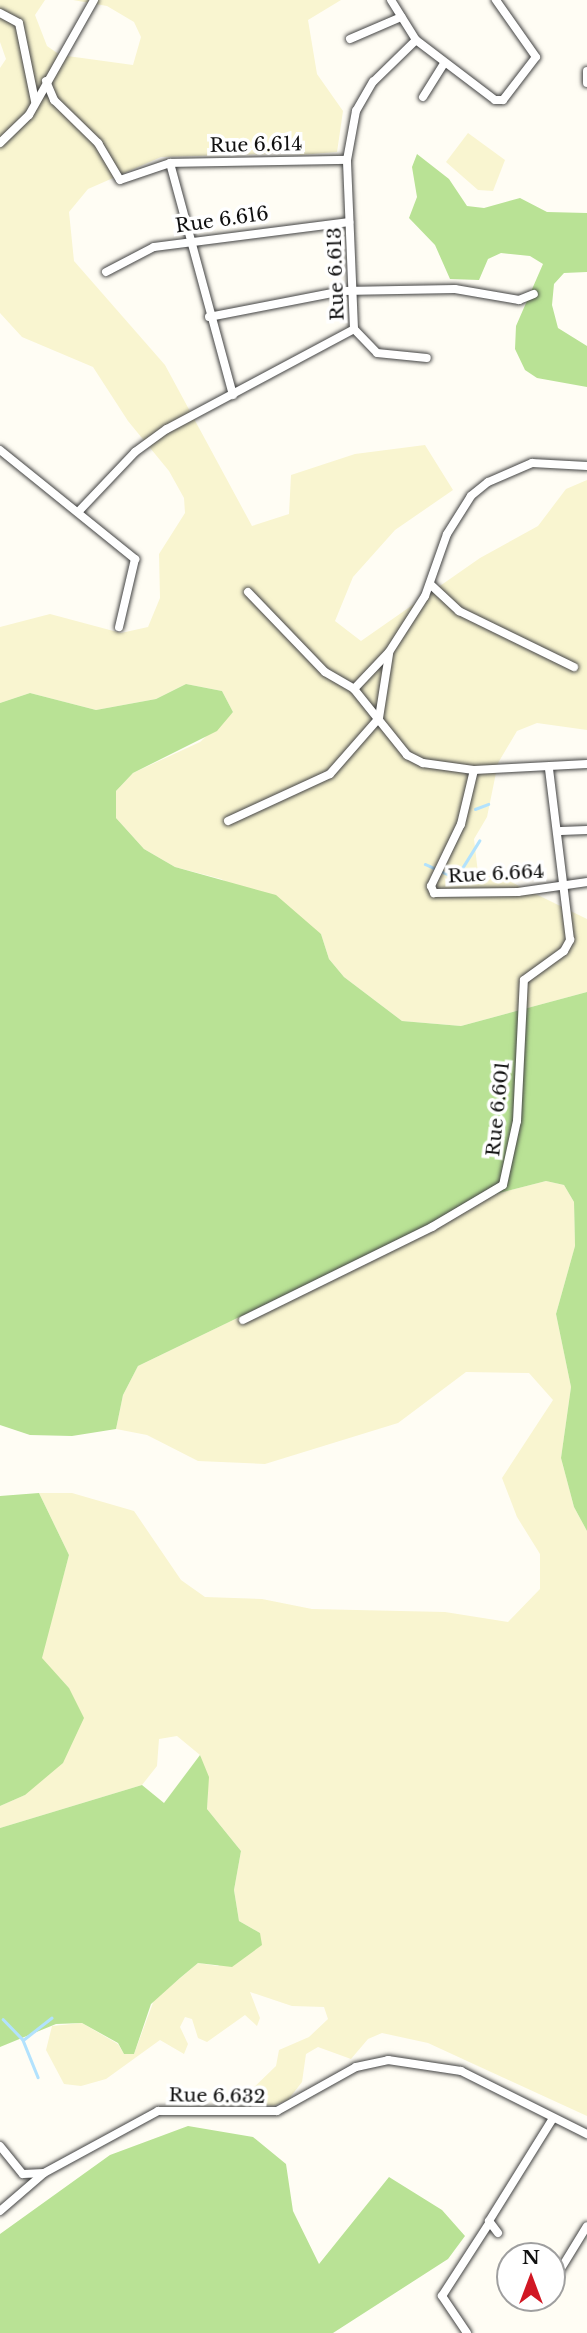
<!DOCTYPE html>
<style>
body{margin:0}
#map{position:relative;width:587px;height:2333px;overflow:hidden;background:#fffdf4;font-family:"Libre Baskerville",serif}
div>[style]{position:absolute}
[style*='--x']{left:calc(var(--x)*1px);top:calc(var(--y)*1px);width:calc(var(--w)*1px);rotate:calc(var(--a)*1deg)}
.farmland>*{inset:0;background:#f9f5d0}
.forest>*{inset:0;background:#b9e295}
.stream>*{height:2.5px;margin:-1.25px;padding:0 1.25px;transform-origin:1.25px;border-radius:1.25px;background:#b2e2fd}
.roads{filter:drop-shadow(0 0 2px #434343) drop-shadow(0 0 2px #434343)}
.street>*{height:8px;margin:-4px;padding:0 4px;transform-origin:4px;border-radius:4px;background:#fff}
span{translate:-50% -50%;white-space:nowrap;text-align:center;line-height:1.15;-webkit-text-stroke:7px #fff;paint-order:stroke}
.street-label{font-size:19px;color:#101010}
.north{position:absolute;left:496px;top:2242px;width:70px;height:70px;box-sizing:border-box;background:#fff;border:2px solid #9f9f9f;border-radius:50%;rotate:0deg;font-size:19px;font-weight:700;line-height:28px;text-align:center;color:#101010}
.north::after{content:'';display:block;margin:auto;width:24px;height:32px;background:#d11723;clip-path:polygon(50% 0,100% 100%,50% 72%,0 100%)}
</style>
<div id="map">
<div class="farmland">
<div style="clip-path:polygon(0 0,45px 0,35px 15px,47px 46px,60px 55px,133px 65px,141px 37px,134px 22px,107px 6px,73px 0,341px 0,308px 20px,317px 74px,343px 111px,337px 152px,300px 155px,293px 143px,276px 140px,268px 154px,161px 157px,88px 189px,69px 212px,74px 261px,165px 365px,252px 526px,289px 514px,291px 475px,355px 454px,425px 445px,453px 490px,395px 530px,353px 577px,335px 621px,361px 641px,480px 558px,538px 526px,566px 489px,587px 480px,587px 730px,537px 723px,517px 731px,498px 763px,487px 817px,474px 839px,478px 873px,507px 880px,587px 919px,587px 992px,461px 1026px,402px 1021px,344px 977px,329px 959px,321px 934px,221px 879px,175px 867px,144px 849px,116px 818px,116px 791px,133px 773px,200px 742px,233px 712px,222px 691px,186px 684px,156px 699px,96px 710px,30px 693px,0 703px,0 627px,50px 614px,121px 633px,148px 627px,160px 598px,159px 554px,185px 513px,184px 498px,169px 471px,128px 421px,93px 367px,22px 337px,0 313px,0 68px,6px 59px,0 42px)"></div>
<div style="clip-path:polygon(468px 133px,505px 160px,493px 191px,478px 190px,446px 162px)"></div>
<div style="clip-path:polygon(546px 1181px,564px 1185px,574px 1202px,575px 1246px,556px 1314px,571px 1387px,561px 1458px,574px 1507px,587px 1531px,587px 2116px,428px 2043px,382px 2033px,368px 2039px,351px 2059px,318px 2047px,306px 2054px,302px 2082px,288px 2100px,273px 2106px,247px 2103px,245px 2096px,276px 2066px,279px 2050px,309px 2037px,328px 2019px,324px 2007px,292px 2006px,250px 1992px,260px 2018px,257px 2026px,245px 2015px,207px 2042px,198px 2038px,192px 2019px,185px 2017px,180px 2027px,188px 2044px,184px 2054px,160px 2040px,106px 2079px,81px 2086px,64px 2084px,46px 2050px,52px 2026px,82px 2023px,118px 2044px,124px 2054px,134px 2054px,154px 2000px,198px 1963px,218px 1966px,260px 1933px,239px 1921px,234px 1890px,241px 1851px,207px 1809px,208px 1782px,200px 1755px,177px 1736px,159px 1739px,157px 1766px,142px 1785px,0 1828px,0 1806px,25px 1795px,69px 1688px,41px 1658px,69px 1555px,39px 1493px,72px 1493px,134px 1511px,181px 1580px,205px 1597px,262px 1599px,312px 1609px,445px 1612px,508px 1622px,540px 1589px,540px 1554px,517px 1517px,502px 1478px,553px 1400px,529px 1373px,466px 1372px,398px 1423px,265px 1464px,198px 1461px,147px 1435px,116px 1429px,123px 1395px,138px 1366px,492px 1195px)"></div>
</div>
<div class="forest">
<div style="clip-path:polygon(417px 154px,449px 179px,467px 206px,484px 208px,520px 198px,547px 212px,587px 213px,587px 272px,564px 273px,554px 284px,552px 305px,558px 328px,587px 346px,587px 387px,537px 378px,525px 370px,515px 349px,516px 326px,543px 264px,530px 256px,501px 253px,488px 259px,479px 280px,450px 279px,435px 245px,409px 218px,417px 197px,412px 167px)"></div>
<div style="clip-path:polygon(186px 684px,222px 691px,233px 712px,217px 731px,133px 773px,116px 791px,116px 818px,144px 849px,175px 867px,276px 895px,321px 934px,329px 959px,344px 977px,402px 1021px,461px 1026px,587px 992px,587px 1531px,574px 1507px,561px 1458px,571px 1387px,556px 1314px,575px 1246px,574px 1202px,564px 1185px,546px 1181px,492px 1195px,138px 1366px,123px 1395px,116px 1429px,72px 1436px,30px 1435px,0 1425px,0 703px,30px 693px,96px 710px,156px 699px)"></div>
<div style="clip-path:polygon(39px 1493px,69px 1555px,42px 1658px,69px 1688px,84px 1718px,63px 1763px,25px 1795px,0 1806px,0 1496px)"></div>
<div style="clip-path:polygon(200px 1755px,209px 1777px,207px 1809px,241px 1851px,234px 1890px,239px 1921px,260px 1933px,262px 1945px,232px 1967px,198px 1963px,180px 1978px,151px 2004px,134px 2054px,124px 2054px,118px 2043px,82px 2023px,56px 2024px,0 2047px,0 1828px,142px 1785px,164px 1803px)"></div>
<div style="clip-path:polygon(188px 2126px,253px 2137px,286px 2164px,293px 2211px,319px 2264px,389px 2177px,442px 2210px,465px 2236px,448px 2259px,333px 2333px,0 2333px,0 2234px,110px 2155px)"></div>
</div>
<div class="stream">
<div style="--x:475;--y:809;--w:14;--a:-21"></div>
<div style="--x:425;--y:864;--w:34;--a:24"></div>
<div style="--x:456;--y:878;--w:44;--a:-58.1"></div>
<div style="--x:3;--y:2019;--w:29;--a:46"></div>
<div style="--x:23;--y:2040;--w:40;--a:68"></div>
<div style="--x:23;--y:2040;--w:36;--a:-38"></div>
</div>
<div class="roads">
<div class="street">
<div style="--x:0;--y:13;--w:21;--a:28"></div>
<div style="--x:19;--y:23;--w:80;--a:78.4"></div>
<div style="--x:350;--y:39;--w:56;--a:-23.3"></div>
<div style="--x:416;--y:40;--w:99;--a:37.2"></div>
<div style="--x:495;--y:100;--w:8;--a:0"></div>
<div style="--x:503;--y:100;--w:54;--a:-52.5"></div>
<div style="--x:536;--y:57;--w:70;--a:-125.1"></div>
<div style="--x:587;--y:71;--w:12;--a:90"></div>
<div style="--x:46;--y:81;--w:21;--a:67"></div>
<div style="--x:54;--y:100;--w:62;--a:44.3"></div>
<div style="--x:98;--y:143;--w:43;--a:59.3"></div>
<div style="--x:120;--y:180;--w:53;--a:-18.8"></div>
<div style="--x:423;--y:97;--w:40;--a:-58"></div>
<div style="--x:0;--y:143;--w:40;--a:-44"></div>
<div style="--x:29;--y:115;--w:132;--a:-60.5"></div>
<div style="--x:106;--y:272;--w:54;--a:-27.5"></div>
<div style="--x:154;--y:247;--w:197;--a:-7.3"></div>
<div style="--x:209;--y:317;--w:136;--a:-11"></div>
<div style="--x:343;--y:291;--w:112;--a:-1"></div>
<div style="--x:455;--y:289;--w:65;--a:9.8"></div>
<div style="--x:519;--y:300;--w:16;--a:-22"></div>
<div style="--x:354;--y:329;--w:33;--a:46"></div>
<div style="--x:377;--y:353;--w:50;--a:5.7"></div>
<div style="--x:233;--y:395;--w:240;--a:-105.2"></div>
<div style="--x:170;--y:163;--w:177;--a:-1"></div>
<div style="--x:0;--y:450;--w:174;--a:38.9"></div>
<div style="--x:135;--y:559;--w:70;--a:103.2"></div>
<div style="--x:587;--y:466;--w:55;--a:-176.9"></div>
<div style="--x:532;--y:463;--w:48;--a:156.6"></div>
<div style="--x:488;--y:482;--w:22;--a:141"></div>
<div style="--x:471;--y:496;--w:45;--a:122.3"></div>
<div style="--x:447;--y:534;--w:66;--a:109.5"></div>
<div style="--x:425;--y:596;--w:67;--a:122.7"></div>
<div style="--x:389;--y:652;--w:51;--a:133.4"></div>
<div style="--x:354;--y:689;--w:85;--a:51.2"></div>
<div style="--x:407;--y:755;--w:18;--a:27"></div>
<div style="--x:423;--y:763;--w:51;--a:7.8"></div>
<div style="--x:474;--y:770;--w:113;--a:-3"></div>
<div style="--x:80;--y:510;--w:80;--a:-46.5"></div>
<div style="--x:135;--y:452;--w:39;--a:-36"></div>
<div style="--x:167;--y:429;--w:212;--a:-28.1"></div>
<div style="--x:354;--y:329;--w:169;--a:-92.4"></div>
<div style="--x:347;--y:160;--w:50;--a:-79.6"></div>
<div style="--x:356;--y:111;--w:34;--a:-60"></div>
<div style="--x:373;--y:82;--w:60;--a:-44.3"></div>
<div style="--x:416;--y:40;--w:47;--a:-122"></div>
<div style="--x:430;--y:584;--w:40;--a:43"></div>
<div style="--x:459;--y:611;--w:128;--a:26"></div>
<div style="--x:248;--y:592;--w:111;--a:46.1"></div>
<div style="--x:325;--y:672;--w:34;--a:30"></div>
<div style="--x:474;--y:770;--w:56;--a:103.5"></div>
<div style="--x:461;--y:824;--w:69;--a:115.8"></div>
<div style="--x:431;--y:886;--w:8;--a:67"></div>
<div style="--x:434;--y:893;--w:84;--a:-0.7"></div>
<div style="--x:518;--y:892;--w:70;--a:-8.2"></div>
<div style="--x:228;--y:821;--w:112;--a:-24.7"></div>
<div style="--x:330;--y:774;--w:74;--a:-48.8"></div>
<div style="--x:379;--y:718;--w:65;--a:-81.1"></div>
<div style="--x:561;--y:831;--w:26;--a:-2"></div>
<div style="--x:243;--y:1320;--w:211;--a:-26.2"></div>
<div style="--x:432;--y:1227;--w:82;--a:-30.6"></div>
<div style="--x:503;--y:1185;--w:66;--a:-77.7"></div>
<div style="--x:517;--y:1121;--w:141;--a:-87.2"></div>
<div style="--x:524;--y:980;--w:49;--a:-35.9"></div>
<div style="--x:564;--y:951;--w:13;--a:-61"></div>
<div style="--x:570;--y:940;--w:173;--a:-97"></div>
<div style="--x:0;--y:2146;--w:36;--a:51"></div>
<div style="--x:23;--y:2174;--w:21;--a:-3"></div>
<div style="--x:44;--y:2173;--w:130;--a:-28.5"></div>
<div style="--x:158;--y:2111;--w:119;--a:0"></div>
<div style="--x:277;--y:2111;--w:90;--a:-29.1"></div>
<div style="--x:356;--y:2067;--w:33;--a:-12"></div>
<div style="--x:388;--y:2060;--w:74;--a:8.6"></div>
<div style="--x:461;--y:2071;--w:141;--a:26.6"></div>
<div style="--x:0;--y:2211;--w:57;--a:-40.7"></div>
<div style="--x:498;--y:2233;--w:15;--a:-127"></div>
<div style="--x:489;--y:2221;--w:121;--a:-58.1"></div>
<div style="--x:557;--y:2275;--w:57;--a:-58.5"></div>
<div style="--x:467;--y:2333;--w:45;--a:-124"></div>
<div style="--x:442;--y:2296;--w:85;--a:-57.1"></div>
</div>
</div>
<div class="street-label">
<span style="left:256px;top:145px;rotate:-1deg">Rue 6.614</span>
<span style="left:222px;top:220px;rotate:-8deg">Rue 6.616</span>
<span style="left:336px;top:274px;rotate:-92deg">Rue 6.613</span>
<span style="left:496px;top:874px;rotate:-3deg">Rue 6.664</span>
<span style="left:498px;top:1109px;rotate:-84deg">Rue 6.601</span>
<span style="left:217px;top:2096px;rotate:1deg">Rue 6.632</span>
</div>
<div class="north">N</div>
</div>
